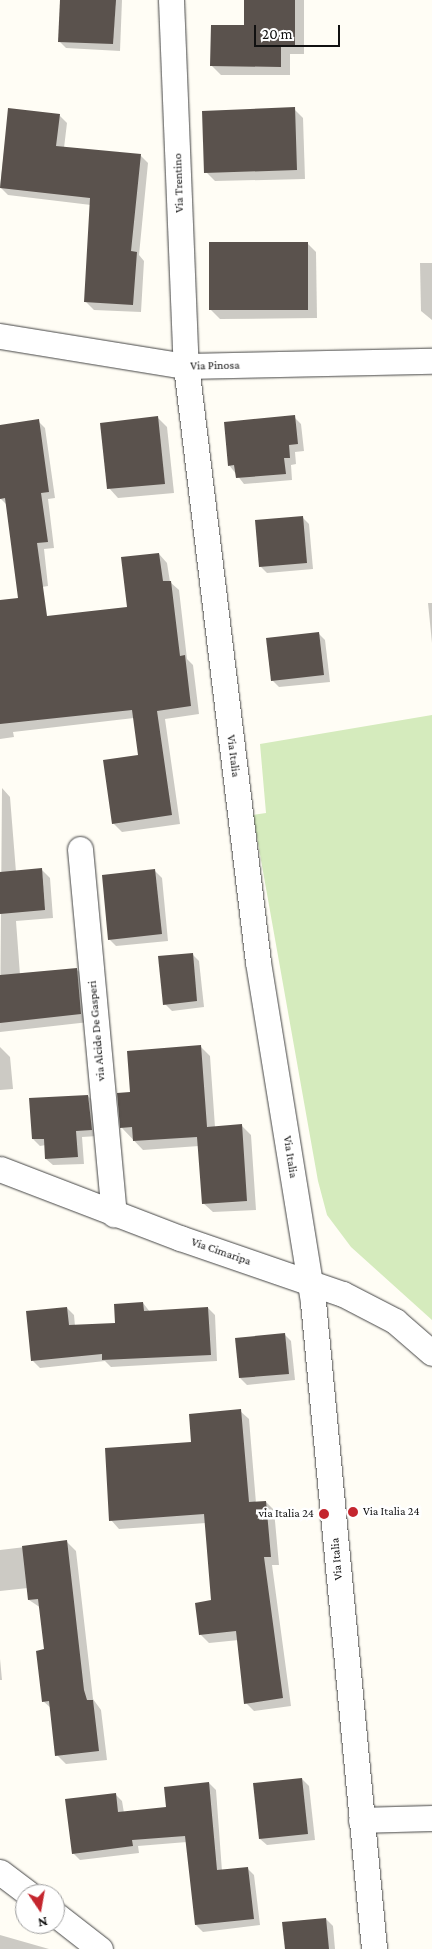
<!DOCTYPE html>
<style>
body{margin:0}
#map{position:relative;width:432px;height:1949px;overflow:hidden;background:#fffdf5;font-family:"Crimson Pro",serif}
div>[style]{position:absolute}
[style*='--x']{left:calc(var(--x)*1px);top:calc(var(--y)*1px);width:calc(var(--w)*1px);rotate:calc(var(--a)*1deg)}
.green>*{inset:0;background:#d5ebbd}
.shadow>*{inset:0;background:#0003}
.building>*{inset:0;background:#5a524d}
.roads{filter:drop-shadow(0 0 1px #444) drop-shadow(0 0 1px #444)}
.street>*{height:25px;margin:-12.5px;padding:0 12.5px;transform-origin:12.5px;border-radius:12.5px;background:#fff}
.dots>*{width:14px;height:14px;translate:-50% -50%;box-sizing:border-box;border:2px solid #fff;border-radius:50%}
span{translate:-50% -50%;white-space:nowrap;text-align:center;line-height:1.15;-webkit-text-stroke:5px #fff;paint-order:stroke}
.street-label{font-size:12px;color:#111}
.poi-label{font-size:12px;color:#111}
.left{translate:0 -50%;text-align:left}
.right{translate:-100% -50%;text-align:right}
.north{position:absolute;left:15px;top:1884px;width:50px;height:50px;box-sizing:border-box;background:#fff;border:1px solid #a0a0a0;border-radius:50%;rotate:168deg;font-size:14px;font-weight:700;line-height:20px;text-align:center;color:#111}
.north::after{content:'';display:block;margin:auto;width:18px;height:22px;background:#c4262e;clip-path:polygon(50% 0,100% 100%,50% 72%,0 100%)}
.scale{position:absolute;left:254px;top:25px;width:86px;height:22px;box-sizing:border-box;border:2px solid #111;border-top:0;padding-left:6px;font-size:15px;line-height:18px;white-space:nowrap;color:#111;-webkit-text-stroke:4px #fff;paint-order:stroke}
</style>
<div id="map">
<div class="green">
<div style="clip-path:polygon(432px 715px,432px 1320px,351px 1247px,327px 1215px,318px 1181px,253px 815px,266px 813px,260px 744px)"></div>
</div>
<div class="shadow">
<div style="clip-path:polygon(61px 0,122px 0,120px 51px,66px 48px,59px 41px)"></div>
<div style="clip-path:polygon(246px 0,304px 0,304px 54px,290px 54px,290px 75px,221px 75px,212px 66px,246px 26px)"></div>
<div style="clip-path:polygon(9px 109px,59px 115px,67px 123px,64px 148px,140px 155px,148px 163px,139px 255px,144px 261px,141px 312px,94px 310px,86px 302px,91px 205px,8px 195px,0 187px)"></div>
<div style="clip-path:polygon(294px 109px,303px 118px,305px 179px,215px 181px,206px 172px)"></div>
<div style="clip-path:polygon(307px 243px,316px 252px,317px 318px,220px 319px,211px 310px)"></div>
<div style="clip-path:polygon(420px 263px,432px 263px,432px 320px,421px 311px)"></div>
<div style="clip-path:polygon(294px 417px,301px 424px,304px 451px,295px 452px,296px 464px,291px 465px,292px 480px,244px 484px,229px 465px)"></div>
<div style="clip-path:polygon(158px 418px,167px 427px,174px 493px,118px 498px,109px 488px)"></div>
<div style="clip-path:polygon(38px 421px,45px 428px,55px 498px,48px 499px,54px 548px,44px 549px,48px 586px,24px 590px,7px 505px,0 498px,0 426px)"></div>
<div style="clip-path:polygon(302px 517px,309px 524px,313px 569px,267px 573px,260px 566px)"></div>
<div style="clip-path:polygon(159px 554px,167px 563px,170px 582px,179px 590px,187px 659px,193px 665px,199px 714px,165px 719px,180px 824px,122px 832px,113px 823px,139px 756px,134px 718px,13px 732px,14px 737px,0 739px,0 677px,129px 609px)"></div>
<div style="clip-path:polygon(428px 603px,432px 603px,432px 643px)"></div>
<div style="clip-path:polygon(318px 633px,325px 640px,330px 682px,279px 687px,272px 680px)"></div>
<div style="clip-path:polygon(2px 788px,10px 797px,16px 872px,42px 870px,50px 878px,53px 918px,16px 921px,20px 975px,76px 969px,85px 977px,89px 1022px,0 1032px)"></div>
<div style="clip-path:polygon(155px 871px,162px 878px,168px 941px,116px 946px,109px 939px)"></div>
<div style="clip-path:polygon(192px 954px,199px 961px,204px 1007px,172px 1011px,165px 1004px)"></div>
<div style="clip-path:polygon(0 1047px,10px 1057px,13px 1089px,0 1090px)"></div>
<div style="clip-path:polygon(201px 1047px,210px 1056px,215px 1127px,241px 1125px,251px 1135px,256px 1210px,213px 1212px,203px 1203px,199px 1146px,143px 1150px,122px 1128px,131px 1093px)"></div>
<div style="clip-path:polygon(88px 1096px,95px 1103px,98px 1136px,82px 1137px,84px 1164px,53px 1165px,46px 1159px,46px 1145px,40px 1146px,33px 1139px)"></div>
<div style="clip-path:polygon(143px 1303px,150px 1312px,208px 1308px,215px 1315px,217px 1361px,111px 1367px,105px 1361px,40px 1368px,33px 1361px,67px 1308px,74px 1315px,75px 1326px,116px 1324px)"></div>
<div style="clip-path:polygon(285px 1335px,291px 1341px,295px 1380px,247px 1385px,240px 1378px)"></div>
<div style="clip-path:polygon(240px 1411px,249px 1419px,256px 1503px,266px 1502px,274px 1510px,279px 1565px,272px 1565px,291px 1706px,254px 1711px,246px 1703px,239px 1640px,209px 1643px,200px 1634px,212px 1602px,206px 1523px,119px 1529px,111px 1520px,193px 1443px)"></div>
<div style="clip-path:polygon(67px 1542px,76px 1551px,93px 1699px,101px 1710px,107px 1760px,66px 1764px,57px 1755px,52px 1709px,43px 1701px,46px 1650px,41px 1608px,29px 1600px,28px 1588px,0 1591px,0 1550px)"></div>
<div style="clip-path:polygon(0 1659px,2px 1680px,0 1680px)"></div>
<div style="clip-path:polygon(302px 1779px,309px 1786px,315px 1840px,267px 1845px,260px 1839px)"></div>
<div style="clip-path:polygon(209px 1783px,216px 1790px,222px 1871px,247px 1868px,254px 1875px,260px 1925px,203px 1932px,196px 1925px,187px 1842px,138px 1846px,139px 1853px,80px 1860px,73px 1853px,115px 1794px,122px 1801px,124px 1813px,167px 1808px)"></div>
<div style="clip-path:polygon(326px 1919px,333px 1926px,335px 1949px,286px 1949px)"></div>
<div style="clip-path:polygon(0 1935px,49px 1949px,0 1949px)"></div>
</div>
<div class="building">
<div style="clip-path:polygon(60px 0,116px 0,113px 44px,58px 42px)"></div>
<div style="clip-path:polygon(244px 0,295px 0,295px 46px,281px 46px,281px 67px,210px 66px,211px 25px,244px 25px)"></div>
<div style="clip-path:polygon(295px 107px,297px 170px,204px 173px,202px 111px)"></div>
<div style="clip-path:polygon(8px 108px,60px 114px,56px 146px,141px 154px,131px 251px,137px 252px,133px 305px,84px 302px,90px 198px,0 188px)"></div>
<div style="clip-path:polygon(209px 242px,308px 242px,308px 310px,209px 310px)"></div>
<div style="clip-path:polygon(295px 415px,298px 444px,289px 445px,290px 458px,284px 458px,286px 474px,236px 478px,234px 465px,228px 466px,224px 422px)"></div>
<div style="clip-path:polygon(158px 416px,165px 484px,107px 489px,100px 423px)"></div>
<div style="clip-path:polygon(39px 419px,49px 492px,41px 493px,48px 542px,37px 543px,47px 616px,127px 607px,121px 557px,159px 553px,163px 581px,171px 581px,180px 656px,185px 655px,191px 706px,157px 711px,172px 815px,112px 824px,103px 760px,138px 755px,132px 710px,0 724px,0 600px,18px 598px,5px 498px,0 499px,0 425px)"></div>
<div style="clip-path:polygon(303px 516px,307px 563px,259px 567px,255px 520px)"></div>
<div style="clip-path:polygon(319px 632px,324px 675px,271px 681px,266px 638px)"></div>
<div style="clip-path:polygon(42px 868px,45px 910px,0 914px,0 872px)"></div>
<div style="clip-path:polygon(155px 869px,162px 934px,108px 940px,102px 875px)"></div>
<div style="clip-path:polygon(193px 953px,197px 1001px,163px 1005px,158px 956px)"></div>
<div style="clip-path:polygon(77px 968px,81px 1014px,0 1023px,0 975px)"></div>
<div style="clip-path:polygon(201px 1045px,207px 1127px,242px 1124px,247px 1201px,202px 1204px,197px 1137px,133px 1141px,132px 1127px,120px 1128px,117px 1093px,130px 1092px,127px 1051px)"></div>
<div style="clip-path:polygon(88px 1095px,92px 1130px,76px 1131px,78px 1157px,45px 1159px,44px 1139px,32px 1139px,29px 1098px)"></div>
<div style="clip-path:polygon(143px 1302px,144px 1311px,208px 1307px,211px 1355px,102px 1360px,102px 1354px,31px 1361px,26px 1311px,67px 1307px,69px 1325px,115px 1323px,114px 1304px)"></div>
<div style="clip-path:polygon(285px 1333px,289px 1374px,239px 1378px,235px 1338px)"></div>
<div style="clip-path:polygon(241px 1409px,249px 1502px,266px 1501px,271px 1557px,264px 1557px,283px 1698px,244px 1704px,236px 1631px,199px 1635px,195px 1603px,211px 1600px,204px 1514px,109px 1521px,105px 1448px,191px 1442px,189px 1414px)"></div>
<div style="clip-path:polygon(67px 1540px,84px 1690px,87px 1700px,93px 1700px,99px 1751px,55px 1756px,49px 1701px,42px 1702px,36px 1651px,44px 1649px,38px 1599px,28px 1600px,22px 1546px)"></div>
<div style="clip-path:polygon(302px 1778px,308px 1834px,259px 1839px,253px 1783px)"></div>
<div style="clip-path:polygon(209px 1782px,217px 1870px,248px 1867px,254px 1919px,195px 1925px,185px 1836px,132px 1840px,133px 1846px,72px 1854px,65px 1799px,116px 1793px,118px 1812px,166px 1807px,164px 1787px)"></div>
<div style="clip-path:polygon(326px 1918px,329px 1949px,285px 1949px,282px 1922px)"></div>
</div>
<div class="roads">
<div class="street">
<div style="--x:171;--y:0;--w:366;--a:87.7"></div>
<div style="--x:186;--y:366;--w:600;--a:83.11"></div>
<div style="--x:258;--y:962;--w:344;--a:80.8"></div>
<div style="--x:313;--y:1302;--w:650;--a:84.61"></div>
<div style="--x:0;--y:336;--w:188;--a:9.2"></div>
<div style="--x:186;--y:366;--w:246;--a:-1.2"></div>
<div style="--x:80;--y:849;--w:367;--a:84.7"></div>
<div style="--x:0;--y:1169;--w:193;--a:21"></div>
<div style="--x:180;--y:1238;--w:172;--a:19"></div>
<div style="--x:343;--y:1294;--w:59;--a:27.4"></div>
<div style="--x:395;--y:1321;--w:49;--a:40.9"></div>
<div style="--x:361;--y:1820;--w:71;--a:-1.6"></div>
<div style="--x:0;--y:1872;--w:36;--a:37"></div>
<div style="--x:55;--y:1914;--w:57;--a:37.9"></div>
</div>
</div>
<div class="dots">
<div style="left:353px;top:1512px;background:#c4262e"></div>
<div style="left:324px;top:1514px;background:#c4262e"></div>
</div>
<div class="street-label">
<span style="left:179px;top:183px;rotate:-92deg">Via Trentino</span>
<span style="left:215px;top:366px;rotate:-1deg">Via Pinosa</span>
<span style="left:233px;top:756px;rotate:83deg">Via Italia</span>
<span style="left:97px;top:1031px;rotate:-95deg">via Alcide De Gasperi</span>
<span style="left:290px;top:1157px;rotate:81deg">Via Italia</span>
<span style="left:221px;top:1252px;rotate:19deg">Via Cimaripa</span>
<span style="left:337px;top:1559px;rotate:-95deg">Via Italia</span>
</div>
<div class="poi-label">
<span class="left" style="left:363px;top:1512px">Via Italia 24</span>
<span class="right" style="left:314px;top:1514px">via Italia 24</span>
</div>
<div class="north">N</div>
<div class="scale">20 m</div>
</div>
